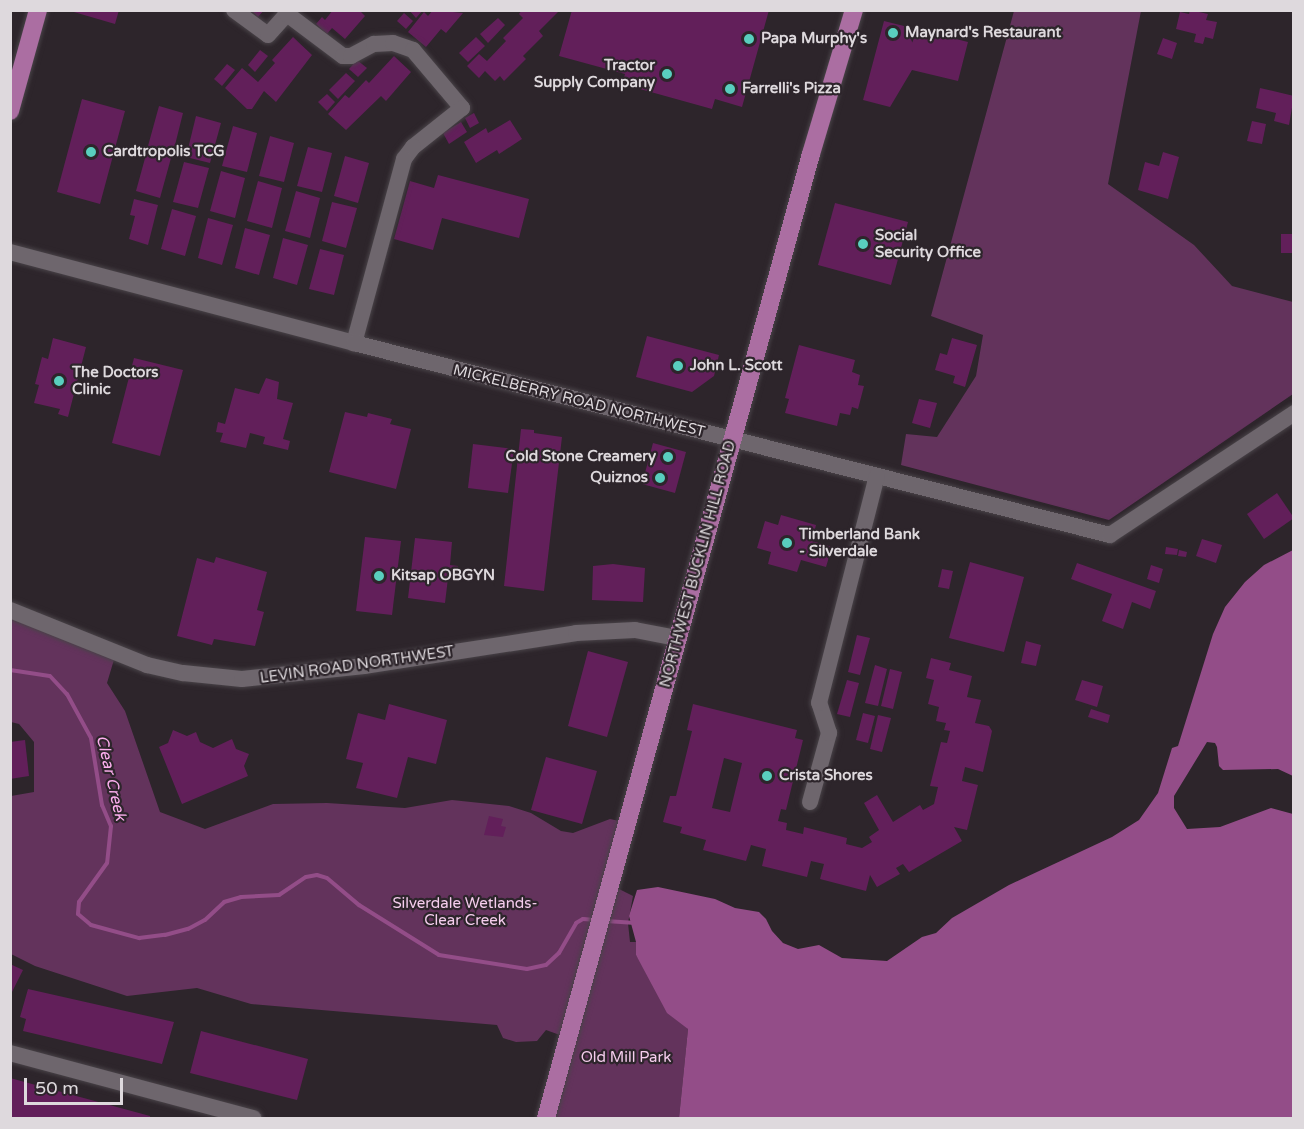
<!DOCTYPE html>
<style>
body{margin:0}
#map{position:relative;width:1304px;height:1129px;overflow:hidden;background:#2d252b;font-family:"Varela Round",sans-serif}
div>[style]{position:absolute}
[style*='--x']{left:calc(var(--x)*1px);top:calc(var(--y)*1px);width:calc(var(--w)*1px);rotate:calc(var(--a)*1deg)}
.green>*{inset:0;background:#63335c}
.water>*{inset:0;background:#934d88}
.stream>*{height:4px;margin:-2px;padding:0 2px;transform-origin:2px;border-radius:2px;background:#934d88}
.building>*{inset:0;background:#621f5a}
.roads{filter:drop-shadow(0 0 2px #494348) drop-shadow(0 0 2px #494348)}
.minor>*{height:16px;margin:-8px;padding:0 8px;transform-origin:8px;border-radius:8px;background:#6e666d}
.major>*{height:18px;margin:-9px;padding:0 9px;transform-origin:9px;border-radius:9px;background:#ab6ea2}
.dots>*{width:16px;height:16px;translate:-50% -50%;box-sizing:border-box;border:3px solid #2d252b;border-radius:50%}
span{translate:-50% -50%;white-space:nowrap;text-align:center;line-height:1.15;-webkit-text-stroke:4.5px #2d252b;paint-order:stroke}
.poi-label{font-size:15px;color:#ded9dd;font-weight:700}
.left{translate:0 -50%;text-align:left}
.right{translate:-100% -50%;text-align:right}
.street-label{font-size:15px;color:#ded9dd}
.park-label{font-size:15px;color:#f5cded}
.water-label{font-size:16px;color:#fdafef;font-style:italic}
.frame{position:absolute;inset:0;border:12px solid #ded9dd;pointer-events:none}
.scale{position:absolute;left:24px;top:1078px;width:99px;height:27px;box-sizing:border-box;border:3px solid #ded9dd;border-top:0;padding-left:8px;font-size:18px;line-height:21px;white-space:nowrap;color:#ded9dd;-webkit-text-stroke:4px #2d252b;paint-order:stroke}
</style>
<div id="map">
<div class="green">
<div style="clip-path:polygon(1014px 11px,1141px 11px,1108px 184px,1194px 245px,1232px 286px,1293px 302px,1293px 394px,1109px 520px,901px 465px,906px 434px,937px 437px,976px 376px,983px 335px,931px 316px)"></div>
<div style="clip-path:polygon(10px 610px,116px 653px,107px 683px,125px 711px,160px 812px,205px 829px,273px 804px,327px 803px,405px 808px,452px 800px,509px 806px,531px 813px,561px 831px,573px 833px,610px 819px,628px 823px,617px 888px,633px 896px,628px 923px,630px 942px,636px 942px,636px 955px,688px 1029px,679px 1118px,546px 1118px,568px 1038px,546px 1030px,537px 1041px,516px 1042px,503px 1038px,497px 1025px,251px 1004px,197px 988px,127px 996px,35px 966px,11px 954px,11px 796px,34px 792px,34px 742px,19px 724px,11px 722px)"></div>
</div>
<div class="water">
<div style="clip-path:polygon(1293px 550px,1293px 776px,1278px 769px,1223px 770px,1219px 766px,1217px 747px,1215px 743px,1207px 742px,1174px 796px,1174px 808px,1187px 829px,1220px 827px,1271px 808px,1293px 814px,1293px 1118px,679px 1118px,688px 1029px,667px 1013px,636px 955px,636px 942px,629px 916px,637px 890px,658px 887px,715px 899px,735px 908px,759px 912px,766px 919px,772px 931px,783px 943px,798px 949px,819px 945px,842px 958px,887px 961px,922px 937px,936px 933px,952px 918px,1009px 885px,1112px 837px,1139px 820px,1158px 793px,1172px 748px,1178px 746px,1213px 634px,1225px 607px,1245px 582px,1264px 565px)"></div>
</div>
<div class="stream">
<div style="--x:10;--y:670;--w:40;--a:8.5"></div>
<div style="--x:50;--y:676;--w:25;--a:47"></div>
<div style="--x:67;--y:694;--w:50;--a:61.4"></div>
<div style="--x:91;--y:738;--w:68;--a:80.7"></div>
<div style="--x:102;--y:805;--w:23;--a:67"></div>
<div style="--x:111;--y:826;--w:37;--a:96"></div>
<div style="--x:107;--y:863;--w:48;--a:125.7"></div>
<div style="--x:79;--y:902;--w:12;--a:95"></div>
<div style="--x:78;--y:914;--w:17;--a:40"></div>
<div style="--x:91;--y:925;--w:50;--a:15.2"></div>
<div style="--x:139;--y:938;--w:26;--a:-7"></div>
<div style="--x:165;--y:935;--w:24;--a:-15"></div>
<div style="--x:188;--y:929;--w:19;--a:-28"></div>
<div style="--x:205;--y:920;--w:26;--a:-43"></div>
<div style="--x:224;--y:902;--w:18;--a:-16"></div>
<div style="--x:241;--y:897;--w:38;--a:-3"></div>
<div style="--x:279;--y:895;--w:32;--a:-34"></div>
<div style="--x:306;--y:877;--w:11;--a:-10"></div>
<div style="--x:317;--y:875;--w:10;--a:17"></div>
<div style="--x:327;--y:878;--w:42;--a:40.2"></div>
<div style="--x:359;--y:905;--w:94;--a:32"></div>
<div style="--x:439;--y:955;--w:89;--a:9"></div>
<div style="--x:527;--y:969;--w:19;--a:-12"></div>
<div style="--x:546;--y:965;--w:18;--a:-43"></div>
<div style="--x:559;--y:953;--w:34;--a:-60"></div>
<div style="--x:576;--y:923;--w:8;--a:-30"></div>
<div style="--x:583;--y:919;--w:13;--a:4"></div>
<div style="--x:606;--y:921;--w:26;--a:4"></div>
</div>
<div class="building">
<div style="clip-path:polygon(67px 10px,119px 10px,115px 24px)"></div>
<div style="clip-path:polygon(251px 10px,264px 10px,258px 17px)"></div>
<div style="clip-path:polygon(333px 10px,363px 10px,361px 12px,365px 16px,345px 39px,332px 28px,327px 34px,316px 24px,322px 17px,325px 20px)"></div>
<div style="clip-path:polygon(409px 10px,423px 10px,416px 18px)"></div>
<div style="clip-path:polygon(433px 10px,463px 13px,446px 33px,441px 29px,426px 47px,408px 32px,424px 12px,428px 16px)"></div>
<div style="clip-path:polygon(522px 10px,558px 12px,539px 31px,543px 36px,523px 56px,526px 59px,504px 81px,500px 76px,495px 81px,485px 71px,479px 78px,467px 66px,479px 54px,487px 61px,506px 41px,503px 38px,523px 18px,519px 14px)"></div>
<div style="clip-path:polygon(572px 10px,769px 10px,742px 107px,715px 99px,712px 109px,622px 84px,625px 74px,559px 56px)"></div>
<div style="clip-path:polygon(1190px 10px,1208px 14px,1206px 20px,1217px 22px,1213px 39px,1205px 37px,1203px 44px,1194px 42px,1196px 34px,1176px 29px,1180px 12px,1189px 14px)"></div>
<div style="clip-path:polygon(404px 13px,413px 21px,406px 29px,397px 21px)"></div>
<div style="clip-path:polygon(498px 18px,505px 25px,488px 43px,480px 34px)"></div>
<div style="clip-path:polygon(884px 21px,968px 42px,958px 81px,912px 70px,890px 107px,863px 100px)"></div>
<div style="clip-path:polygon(293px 37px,312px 55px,276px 102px,264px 91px,252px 109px,247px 109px,225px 88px,242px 68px,258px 82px,275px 63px,272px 60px)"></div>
<div style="clip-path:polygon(476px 37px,485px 46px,468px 62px,459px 53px)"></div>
<div style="clip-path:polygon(1163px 38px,1177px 43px,1172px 59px,1157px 54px)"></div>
<div style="clip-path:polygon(260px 50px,268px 56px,255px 72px,248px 65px)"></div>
<div style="clip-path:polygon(394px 56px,411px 72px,386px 101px,381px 96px,346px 130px,328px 114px,345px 95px,349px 98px,366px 80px,369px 83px)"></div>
<div style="clip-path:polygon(357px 60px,367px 68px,358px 77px,349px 69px)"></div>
<div style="clip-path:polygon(227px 64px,235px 70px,222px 86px,214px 79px)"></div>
<div style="clip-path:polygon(346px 73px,355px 81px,338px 99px,329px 90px)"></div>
<div style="clip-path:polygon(1260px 88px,1294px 96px,1289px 125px,1274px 121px,1276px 113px,1256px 108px)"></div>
<div style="clip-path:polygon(327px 94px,335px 102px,327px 111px,318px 102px)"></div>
<div style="clip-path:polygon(82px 99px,125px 111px,100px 204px,57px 192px)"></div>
<div style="clip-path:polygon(159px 106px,183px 113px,173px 153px,148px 146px)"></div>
<div style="clip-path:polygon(474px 113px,479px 123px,470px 128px,465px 118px)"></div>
<div style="clip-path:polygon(196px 116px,221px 123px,210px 163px,186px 157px)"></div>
<div style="clip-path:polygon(510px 120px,522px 139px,499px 154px,497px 150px,476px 163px,464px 142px,486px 128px,488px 133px)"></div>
<div style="clip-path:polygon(1252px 121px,1266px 124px,1262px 144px,1247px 141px)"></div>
<div style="clip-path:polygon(461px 122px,467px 132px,449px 144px,443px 133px)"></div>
<div style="clip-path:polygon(233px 126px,257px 133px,247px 172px,222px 166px)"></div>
<div style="clip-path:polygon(270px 136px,294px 143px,284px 182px,259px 176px)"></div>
<div style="clip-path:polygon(308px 147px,332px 153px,322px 192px,297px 186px)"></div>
<div style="clip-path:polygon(147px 151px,171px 158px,160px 198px,136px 191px)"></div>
<div style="clip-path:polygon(1163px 152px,1179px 157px,1168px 199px,1138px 190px,1145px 162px,1159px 166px)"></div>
<div style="clip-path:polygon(345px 156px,369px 163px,358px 203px,334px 196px)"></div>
<div style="clip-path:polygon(184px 162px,209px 168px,198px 208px,173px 202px)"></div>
<div style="clip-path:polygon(221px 171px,245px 178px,235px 218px,210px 211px)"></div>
<div style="clip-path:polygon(438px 175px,529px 199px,519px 238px,442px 218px,433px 250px,394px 239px,410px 181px,434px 188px)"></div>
<div style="clip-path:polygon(258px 181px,282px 188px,272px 228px,247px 221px)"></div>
<div style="clip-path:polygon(296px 191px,320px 198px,310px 238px,285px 231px)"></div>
<div style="clip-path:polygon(134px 199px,158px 205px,148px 245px,129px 239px,135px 216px,130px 215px)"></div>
<div style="clip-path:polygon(332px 202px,357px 208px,346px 248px,322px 241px)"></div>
<div style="clip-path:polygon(835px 203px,908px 222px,891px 285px,818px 265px)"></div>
<div style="clip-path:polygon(172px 209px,196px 216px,185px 256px,161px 249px)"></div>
<div style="clip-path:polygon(208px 218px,233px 225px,222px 265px,198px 258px)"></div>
<div style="clip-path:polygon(245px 228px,270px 235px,259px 275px,235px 268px)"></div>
<div style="clip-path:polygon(1281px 234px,1294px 234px,1294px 253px,1281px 253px)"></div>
<div style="clip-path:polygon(283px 238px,308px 245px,297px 285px,273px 278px)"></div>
<div style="clip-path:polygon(320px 249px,344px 255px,334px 295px,309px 289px)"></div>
<div style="clip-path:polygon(647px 336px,719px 355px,714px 376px,692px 392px,636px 377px)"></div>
<div style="clip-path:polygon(53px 338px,86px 347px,68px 417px,58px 414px,60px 409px,34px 403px,39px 385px,35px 384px,42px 357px,48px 359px)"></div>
<div style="clip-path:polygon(952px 338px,977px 345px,965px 387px,953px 383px,955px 376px,935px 370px,940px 353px,947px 355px)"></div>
<div style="clip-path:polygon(799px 345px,855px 360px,852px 372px,860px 375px,858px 385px,864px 386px,858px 409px,852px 407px,850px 415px,840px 413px,837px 426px,785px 413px,789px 399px,785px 398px)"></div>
<div style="clip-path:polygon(134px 358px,183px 370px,160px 456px,112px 443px)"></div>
<div style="clip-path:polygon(266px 378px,279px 382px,277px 399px,293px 403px,283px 439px,290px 441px,288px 450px,263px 444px,265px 437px,250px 433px,246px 448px,220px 442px,223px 433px,216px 432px,218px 422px,225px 424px,235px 388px,259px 394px)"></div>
<div style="clip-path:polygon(919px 399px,937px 403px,930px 428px,912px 423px)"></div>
<div style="clip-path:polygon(345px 412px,367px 417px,368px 413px,392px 419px,390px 424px,411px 429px,396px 489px,329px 472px)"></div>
<div style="clip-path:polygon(521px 429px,534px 430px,534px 433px,562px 437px,544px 591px,504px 586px)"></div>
<div style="clip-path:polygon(653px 443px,686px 452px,675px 493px,642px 484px)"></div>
<div style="clip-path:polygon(473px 444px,514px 449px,508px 493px,468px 488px)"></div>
<div style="clip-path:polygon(1277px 493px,1294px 518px,1264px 539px,1247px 514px)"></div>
<div style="clip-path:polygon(781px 515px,816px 525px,812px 541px,832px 547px,826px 567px,801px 560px,797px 572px,768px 564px,771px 552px,757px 548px,765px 521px,778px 525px)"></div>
<div style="clip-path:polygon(365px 537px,401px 541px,392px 615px,356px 611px)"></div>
<div style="clip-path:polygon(415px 538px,452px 542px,450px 565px,458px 566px,456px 579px,448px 578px,445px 603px,408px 598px)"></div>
<div style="clip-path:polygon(1202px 539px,1222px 545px,1216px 563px,1196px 556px)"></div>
<div style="clip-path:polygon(1166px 547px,1178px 549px,1177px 555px,1165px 554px)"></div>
<div style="clip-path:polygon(1179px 550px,1187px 552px,1186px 557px,1178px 556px)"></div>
<div style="clip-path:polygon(216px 557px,267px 572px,257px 610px,264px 612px,255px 646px,214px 639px,212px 645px,177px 636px,197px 558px,214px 563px)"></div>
<div style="clip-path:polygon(970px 562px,1024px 577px,1004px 652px,949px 638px)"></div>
<div style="clip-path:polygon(1077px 563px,1156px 591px,1150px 609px,1132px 602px,1123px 629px,1102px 621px,1112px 594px,1071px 579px)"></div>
<div style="clip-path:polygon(613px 564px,645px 568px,643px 602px,592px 600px,593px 566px)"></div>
<div style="clip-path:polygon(1151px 565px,1163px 569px,1159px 583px,1147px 579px)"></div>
<div style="clip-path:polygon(942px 569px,953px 571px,949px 589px,938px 587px)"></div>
<div style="clip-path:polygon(857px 635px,870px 638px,860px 675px,848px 672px)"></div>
<div style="clip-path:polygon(1026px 641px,1041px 645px,1036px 666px,1021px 663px)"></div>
<div style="clip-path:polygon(588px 651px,628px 662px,607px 737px,568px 726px)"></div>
<div style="clip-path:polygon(evenodd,931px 658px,951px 663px,949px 670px,972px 676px,967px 697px,981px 700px,975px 723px,989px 726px,992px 731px,983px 772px,965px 767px,962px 781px,978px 785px,967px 830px,954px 827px,962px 841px,909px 872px,903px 864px,896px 868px,900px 874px,877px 887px,870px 875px,866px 891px,820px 879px,824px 864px,811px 861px,807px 877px,762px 866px,766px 849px,751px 845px,746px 861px,703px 850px,706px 840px,680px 833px,682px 827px,663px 822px,670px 796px,676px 796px,692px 731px,687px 730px,693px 704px,797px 730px,795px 738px,803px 740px,786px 810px,781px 809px,778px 821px,787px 823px,786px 830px,803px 834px,804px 827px,847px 838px,846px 844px,862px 848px,872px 842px,869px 837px,879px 830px,864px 803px,877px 795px,893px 822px,920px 805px,923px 810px,934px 804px,938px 787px,930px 786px,941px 742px,947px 743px,950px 731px,944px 730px,946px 723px,936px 721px,939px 707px,928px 704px,934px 680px,926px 678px,931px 658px,724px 758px,742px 763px,730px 812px,712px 808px,724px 758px)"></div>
<div style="clip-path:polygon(875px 665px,887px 669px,878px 706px,865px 703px)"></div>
<div style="clip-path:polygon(890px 669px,902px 672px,893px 709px,881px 706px)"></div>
<div style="clip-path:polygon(847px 680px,859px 683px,850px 717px,837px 714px)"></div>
<div style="clip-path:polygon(1082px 680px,1103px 686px,1097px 707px,1075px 700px)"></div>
<div style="clip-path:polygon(389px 704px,447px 720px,436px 764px,408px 757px,397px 798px,356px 788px,363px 763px,346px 759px,358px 713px,385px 720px)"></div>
<div style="clip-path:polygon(1091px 709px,1110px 715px,1108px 723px,1088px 717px)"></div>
<div style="clip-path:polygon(863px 713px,875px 716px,868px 743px,856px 740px)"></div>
<div style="clip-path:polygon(878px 715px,891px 718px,882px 752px,870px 749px)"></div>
<div style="clip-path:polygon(173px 730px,187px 736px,196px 732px,200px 742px,213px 748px,232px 739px,236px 749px,249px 754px,244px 766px,248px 776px,182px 804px,159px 747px,168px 743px)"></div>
<div style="clip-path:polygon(25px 740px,29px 776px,10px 779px,10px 742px)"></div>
<div style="clip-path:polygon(546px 757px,597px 771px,582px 824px,531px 810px)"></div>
<div style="clip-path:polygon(489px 816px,503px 819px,501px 826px,506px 827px,503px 837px,484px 835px)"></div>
<div style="clip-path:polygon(10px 964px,23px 970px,10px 996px)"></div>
<div style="clip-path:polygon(28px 989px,174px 1022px,162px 1064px,23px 1031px,26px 1019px,20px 1017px)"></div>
<div style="clip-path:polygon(201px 1031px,308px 1059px,297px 1100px,190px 1073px)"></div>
<div style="clip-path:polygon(10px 1078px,150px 1116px,150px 1118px,10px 1118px)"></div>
</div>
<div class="roads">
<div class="minor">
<div style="--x:234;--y:10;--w:42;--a:36.3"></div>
<div style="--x:268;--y:35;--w:28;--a:-48"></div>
<div style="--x:287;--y:14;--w:70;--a:36.9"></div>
<div style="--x:343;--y:56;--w:8;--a:0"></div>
<div style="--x:351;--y:56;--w:26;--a:-28"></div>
<div style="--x:374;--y:44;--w:19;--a:-3"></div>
<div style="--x:393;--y:43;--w:21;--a:19"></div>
<div style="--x:413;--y:50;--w:76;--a:49.8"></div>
<div style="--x:462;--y:108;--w:63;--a:141.5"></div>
<div style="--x:413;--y:147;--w:15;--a:127"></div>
<div style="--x:404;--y:159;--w:191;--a:105.2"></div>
<div style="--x:10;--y:252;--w:356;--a:14.8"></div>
<div style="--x:354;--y:343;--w:780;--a:14.25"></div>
<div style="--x:1110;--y:535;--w:221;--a:-33.5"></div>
<div style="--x:10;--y:610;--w:148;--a:21.9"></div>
<div style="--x:147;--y:665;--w:37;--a:13"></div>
<div style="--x:183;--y:673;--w:59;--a:5.8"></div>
<div style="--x:242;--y:679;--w:123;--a:-6.1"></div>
<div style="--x:364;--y:666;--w:215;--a:-8.8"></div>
<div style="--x:576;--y:633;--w:59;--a:-2.9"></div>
<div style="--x:635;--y:630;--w:43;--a:10.8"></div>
<div style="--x:810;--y:802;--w:72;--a:-74.6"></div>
<div style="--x:829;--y:733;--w:32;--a:-108"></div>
<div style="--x:819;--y:703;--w:234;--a:-75.7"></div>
<div style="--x:10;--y:1053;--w:252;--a:15"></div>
</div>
<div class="major">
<div style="--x:10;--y:111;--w:105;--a:-74.5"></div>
<div style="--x:546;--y:1118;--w:1000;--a:-74.63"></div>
<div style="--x:811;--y:154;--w:150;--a:-73.4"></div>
</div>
</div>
<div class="dots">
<div style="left:893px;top:33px;background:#59cebe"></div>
<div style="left:749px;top:39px;background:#59cebe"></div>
<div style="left:667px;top:74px;background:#59cebe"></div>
<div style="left:730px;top:89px;background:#59cebe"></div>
<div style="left:91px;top:152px;background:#59cebe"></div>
<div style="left:863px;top:244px;background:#59cebe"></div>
<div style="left:678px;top:366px;background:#59cebe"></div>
<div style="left:59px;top:381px;background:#59cebe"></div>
<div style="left:668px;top:457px;background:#59cebe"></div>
<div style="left:660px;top:478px;background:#59cebe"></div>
<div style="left:787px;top:543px;background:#59cebe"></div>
<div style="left:379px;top:576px;background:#59cebe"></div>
<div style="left:767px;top:776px;background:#59cebe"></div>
</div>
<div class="poi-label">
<span class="left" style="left:905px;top:33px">Maynard's Restaurant</span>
<span class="left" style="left:761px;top:39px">Papa Murphy's</span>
<span class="right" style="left:655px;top:74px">Tractor<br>Supply Company</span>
<span class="left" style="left:742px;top:89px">Farrelli's Pizza</span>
<span class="left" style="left:103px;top:152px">Cardtropolis TCG</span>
<span class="left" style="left:875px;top:244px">Social<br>Security Office</span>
<span class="left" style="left:690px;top:366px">John L. Scott</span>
<span class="left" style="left:72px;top:381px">The Doctors<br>Clinic</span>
<span class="right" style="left:656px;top:457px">Cold Stone Creamery</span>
<span class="right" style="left:648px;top:478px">Quiznos</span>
<span class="left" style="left:799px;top:543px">Timberland Bank<br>- Silverdale</span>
<span class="left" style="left:391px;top:576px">Kitsap OBGYN</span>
<span class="left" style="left:779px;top:776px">Crista Shores</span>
</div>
<div class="street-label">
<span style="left:579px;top:401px;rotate:14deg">MICKELBERRY ROAD NORTHWEST</span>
<span style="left:698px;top:564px;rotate:-75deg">NORTHWEST BUCKLIN HILL ROAD</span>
<span style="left:357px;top:665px;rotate:-8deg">LEVIN ROAD NORTHWEST</span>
</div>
<div class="park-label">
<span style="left:465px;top:912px">Silverdale Wetlands-<br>Clear Creek</span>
<span style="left:626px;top:1058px">Old Mill Park</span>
</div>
<div class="water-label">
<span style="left:111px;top:778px;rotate:77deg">Clear Creek</span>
</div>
<div class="frame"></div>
<div class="scale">50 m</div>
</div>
